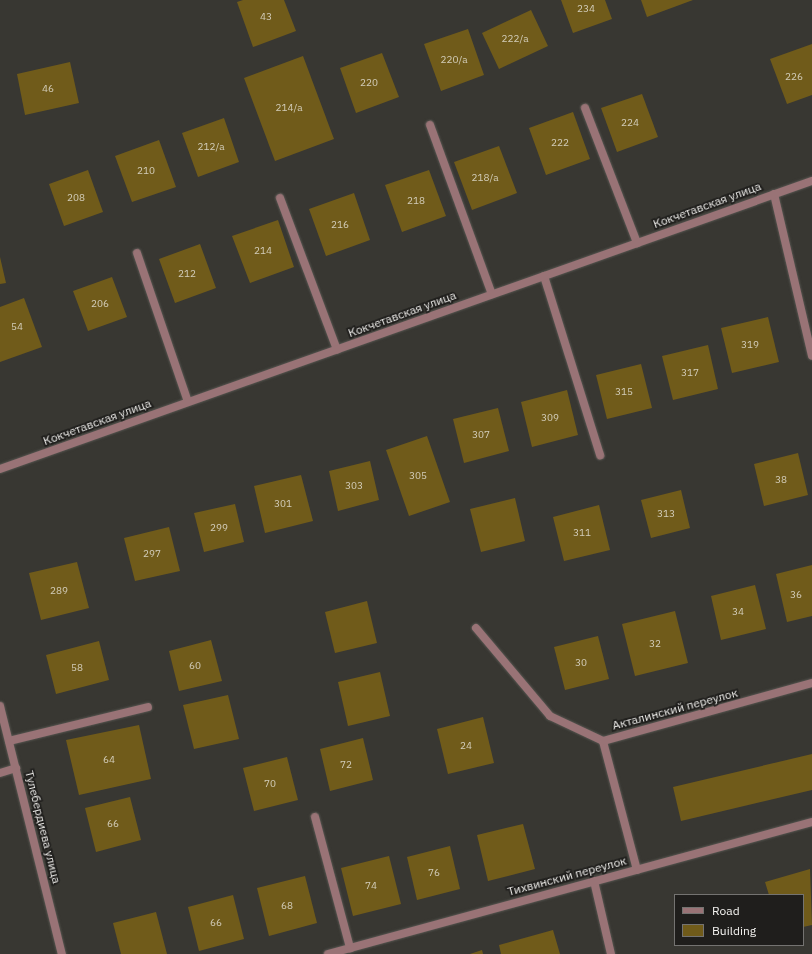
<!DOCTYPE html>
<meta charset="utf-8">
<style>
body{margin:0}
#map{position:relative;width:812px;height:954px;overflow:hidden;background:#383732;font-family:"IBM Plex Sans",sans-serif}
div>[style]{position:absolute}
[style*='--x']{left:calc(var(--x)*1px);top:calc(var(--y)*1px);width:calc(var(--w)*1px);rotate:calc(var(--a)*1deg)}
.building>*{inset:0;background:#705b1a}
.roads{filter:drop-shadow(0 0 1px #565550) drop-shadow(0 0 1px #565550)}
.lane>*{height:8px;margin:-4px;padding:0 4px;transform-origin:4px;border-radius:4px;background:#997376}
.street>*{height:8px;margin:-4px;padding:0 4px;transform-origin:4px;border-radius:4px;background:#997376}
span{translate:-50% -50%;white-space:nowrap;text-align:center;line-height:1.15;-webkit-text-stroke:3.5px #1f1e1c;paint-order:stroke}
.number-label{font-size:10px;color:#d3cdba}
.number-label span{-webkit-text-stroke-width:0}
.street-label{font-size:12px;color:#f4f3f0}
.legend{position:absolute;left:674px;top:894px;width:130px;height:52px;box-sizing:border-box;background:#1f1e1c;border:1px solid #747371;margin:0;padding:5px 7px;list-style:none;font-size:12px;color:#f4f3f0}
.legend li{display:flex;align-items:center;gap:8px;height:20px}
.legend b{width:20px;border:1px solid #747371}
</style>
<div id="map">
<div class="building">
<div style="clip-path:polygon(243px 0,284px 0,296px 31px,253px 47px,237px 2px)"></div>
<div style="clip-path:polygon(561px 0,605px 0,612px 19px,573px 33px)"></div>
<div style="clip-path:polygon(641px 0,693px 0,647px 17px)"></div>
<div style="clip-path:polygon(531px 10px,548px 46px,499px 69px,482px 33px)"></div>
<div style="clip-path:polygon(468px 29px,484px 75px,441px 91px,424px 44px)"></div>
<div style="clip-path:polygon(812px 44px,812px 95px,787px 104px,770px 59px)"></div>
<div style="clip-path:polygon(382px 53px,399px 97px,356px 113px,340px 68px)"></div>
<div style="clip-path:polygon(303px 56px,334px 139px,275px 161px,244px 78px)"></div>
<div style="clip-path:polygon(70px 62px,79px 103px,25px 115px,17px 74px)"></div>
<div style="clip-path:polygon(642px 94px,658px 137px,617px 152px,601px 108px)"></div>
<div style="clip-path:polygon(573px 112px,590px 159px,546px 175px,529px 128px)"></div>
<div style="clip-path:polygon(224px 118px,239px 162px,198px 177px,182px 133px)"></div>
<div style="clip-path:polygon(159px 140px,176px 187px,132px 202px,115px 156px)"></div>
<div style="clip-path:polygon(499px 146px,517px 193px,472px 210px,454px 162px)"></div>
<div style="clip-path:polygon(88px 170px,103px 212px,64px 226px,49px 184px)"></div>
<div style="clip-path:polygon(429px 170px,446px 216px,402px 232px,385px 185px)"></div>
<div style="clip-path:polygon(354px 193px,370px 240px,326px 256px,309px 209px)"></div>
<div style="clip-path:polygon(278px 220px,294px 267px,250px 283px,232px 236px)"></div>
<div style="clip-path:polygon(200px 244px,216px 288px,175px 303px,159px 259px)"></div>
<div style="clip-path:polygon(0 257px,6px 283px,0 284px)"></div>
<div style="clip-path:polygon(112px 277px,127px 317px,88px 331px,73px 291px)"></div>
<div style="clip-path:polygon(24px 298px,42px 347px,0 362px,0 307px)"></div>
<div style="clip-path:polygon(768px 317px,779px 362px,732px 373px,721px 328px)"></div>
<div style="clip-path:polygon(708px 345px,718px 389px,673px 400px,662px 356px)"></div>
<div style="clip-path:polygon(641px 364px,652px 408px,607px 419px,596px 375px)"></div>
<div style="clip-path:polygon(567px 390px,578px 435px,532px 447px,521px 402px)"></div>
<div style="clip-path:polygon(498px 408px,509px 451px,464px 463px,453px 419px)"></div>
<div style="clip-path:polygon(427px 436px,450px 502px,409px 516px,386px 450px)"></div>
<div style="clip-path:polygon(798px 453px,808px 495px,764px 506px,754px 464px)"></div>
<div style="clip-path:polygon(370px 461px,379px 500px,338px 511px,329px 471px)"></div>
<div style="clip-path:polygon(301px 475px,313px 521px,265px 533px,254px 486px)"></div>
<div style="clip-path:polygon(681px 490px,690px 528px,651px 538px,641px 500px)"></div>
<div style="clip-path:polygon(515px 498px,525px 541px,481px 552px,470px 509px)"></div>
<div style="clip-path:polygon(235px 504px,244px 542px,204px 552px,194px 513px)"></div>
<div style="clip-path:polygon(599px 505px,610px 550px,564px 561px,553px 517px)"></div>
<div style="clip-path:polygon(169px 527px,180px 571px,135px 581px,124px 538px)"></div>
<div style="clip-path:polygon(77px 562px,89px 608px,41px 620px,29px 573px)"></div>
<div style="clip-path:polygon(812px 565px,812px 616px,787px 622px,776px 574px)"></div>
<div style="clip-path:polygon(755px 585px,766px 629px,721px 640px,711px 596px)"></div>
<div style="clip-path:polygon(367px 601px,377px 643px,335px 653px,325px 612px)"></div>
<div style="clip-path:polygon(675px 611px,688px 663px,635px 676px,622px 624px)"></div>
<div style="clip-path:polygon(598px 636px,609px 679px,565px 690px,554px 647px)"></div>
<div style="clip-path:polygon(211px 640px,222px 681px,179px 691px,169px 651px)"></div>
<div style="clip-path:polygon(99px 641px,109px 680px,56px 694px,46px 655px)"></div>
<div style="clip-path:polygon(380px 672px,390px 716px,348px 726px,338px 682px)"></div>
<div style="clip-path:polygon(228px 695px,239px 739px,194px 749px,183px 705px)"></div>
<div style="clip-path:polygon(483px 717px,494px 763px,448px 774px,437px 729px)"></div>
<div style="clip-path:polygon(139px 725px,151px 779px,79px 795px,66px 740px)"></div>
<div style="clip-path:polygon(363px 738px,373px 780px,330px 791px,320px 749px)"></div>
<div style="clip-path:polygon(812px 754px,812px 790px,681px 821px,673px 787px)"></div>
<div style="clip-path:polygon(287px 757px,298px 800px,254px 811px,243px 768px)"></div>
<div style="clip-path:polygon(130px 797px,141px 840px,96px 852px,85px 808px)"></div>
<div style="clip-path:polygon(523px 824px,535px 869px,488px 881px,477px 835px)"></div>
<div style="clip-path:polygon(450px 846px,460px 889px,417px 900px,407px 857px)"></div>
<div style="clip-path:polygon(389px 856px,401px 904px,353px 916px,341px 868px)"></div>
<div style="clip-path:polygon(810px 869px,812px 925px,803px 927px,803px 895px,769px 895px,765px 882px)"></div>
<div style="clip-path:polygon(305px 876px,317px 923px,269px 936px,257px 888px)"></div>
<div style="clip-path:polygon(233px 895px,244px 939px,199px 951px,188px 907px)"></div>
<div style="clip-path:polygon(156px 912px,167px 954px,121px 954px,113px 923px)"></div>
<div style="clip-path:polygon(553px 930px,560px 954px,501px 954px,499px 945px)"></div>
<div style="clip-path:polygon(482px 950px,483px 954px,470px 954px)"></div>
</div>
<div class="roads">
<div class="lane">
<div style="--x:585;--y:108;--w:145;--a:68.9"></div>
<div style="--x:430;--y:125;--w:180;--a:69.9"></div>
<div style="--x:280;--y:198;--w:162;--a:69.4"></div>
<div style="--x:137;--y:253;--w:157;--a:71.1"></div>
<div style="--x:544;--y:276;--w:188;--a:72.6"></div>
<div style="--x:476;--y:628;--w:115;--a:49.9"></div>
<div style="--x:550;--y:716;--w:59;--a:25.3"></div>
<div style="--x:9;--y:741;--w:143;--a:-13.7"></div>
<div style="--x:0;--y:773;--w:17;--a:-17"></div>
<div style="--x:315;--y:817;--w:136;--a:75"></div>
</div>
<div class="street">
<div style="--x:774;--y:194;--w:166;--a:76.8"></div>
<div style="--x:0;--y:469;--w:862;--a:-19.53"></div>
<div style="--x:0;--y:706;--w:256;--a:76"></div>
<div style="--x:637;--y:870;--w:133;--a:-104.8"></div>
<div style="--x:603;--y:741;--w:217;--a:-15.5"></div>
<div style="--x:594;--y:881;--w:75;--a:76.9"></div>
<div style="--x:328;--y:954;--w:502;--a:-15.26"></div>
</div>
</div>
<div class="number-label">
<span style="left:586px;top:9px">234</span>
<span style="left:266px;top:17px">43</span>
<span style="left:515px;top:39px">222/а</span>
<span style="left:454px;top:60px">220/а</span>
<span style="left:794px;top:77px">226</span>
<span style="left:369px;top:83px">220</span>
<span style="left:48px;top:89px">46</span>
<span style="left:289px;top:108px">214/а</span>
<span style="left:630px;top:123px">224</span>
<span style="left:560px;top:143px">222</span>
<span style="left:211px;top:147px">212/а</span>
<span style="left:146px;top:171px">210</span>
<span style="left:485px;top:178px">218/а</span>
<span style="left:76px;top:198px">208</span>
<span style="left:416px;top:201px">218</span>
<span style="left:340px;top:225px">216</span>
<span style="left:263px;top:251px">214</span>
<span style="left:187px;top:274px">212</span>
<span style="left:100px;top:304px">206</span>
<span style="left:17px;top:327px">54</span>
<span style="left:750px;top:345px">319</span>
<span style="left:690px;top:373px">317</span>
<span style="left:624px;top:392px">315</span>
<span style="left:550px;top:418px">309</span>
<span style="left:481px;top:435px">307</span>
<span style="left:418px;top:476px">305</span>
<span style="left:781px;top:480px">38</span>
<span style="left:354px;top:486px">303</span>
<span style="left:283px;top:504px">301</span>
<span style="left:666px;top:514px">313</span>
<span style="left:219px;top:528px">299</span>
<span style="left:582px;top:533px">311</span>
<span style="left:152px;top:554px">297</span>
<span style="left:59px;top:591px">289</span>
<span style="left:796px;top:595px">36</span>
<span style="left:738px;top:612px">34</span>
<span style="left:655px;top:644px">32</span>
<span style="left:581px;top:663px">30</span>
<span style="left:195px;top:666px">60</span>
<span style="left:77px;top:668px">58</span>
<span style="left:466px;top:746px">24</span>
<span style="left:109px;top:760px">64</span>
<span style="left:346px;top:765px">72</span>
<span style="left:270px;top:784px">70</span>
<span style="left:113px;top:824px">66</span>
<span style="left:434px;top:873px">76</span>
<span style="left:371px;top:886px">74</span>
<span style="left:287px;top:906px">68</span>
<span style="left:216px;top:923px">66</span>
</div>
<div class="street-label">
<span style="left:707px;top:205px;rotate:-20deg">Кокчетавская улица</span>
<span style="left:402px;top:314px;rotate:-20deg">Кокчетавская улица</span>
<span style="left:97px;top:422px;rotate:-20deg">Кокчетавская улица</span>
<span style="left:675px;top:709px;rotate:-15deg">Акталинский переулок</span>
<span style="left:43px;top:827px;rotate:76deg">Тулебердиева улица</span>
<span style="left:567px;top:876px;rotate:-15deg">Тихвинский переулок</span>
</div>
<ul class="legend">
<li><b style="height:5px;background:#997376"></b>Road</li>
<li><b style="height:11px;background:#705b1a"></b>Building</li>
</ul>
</div>
